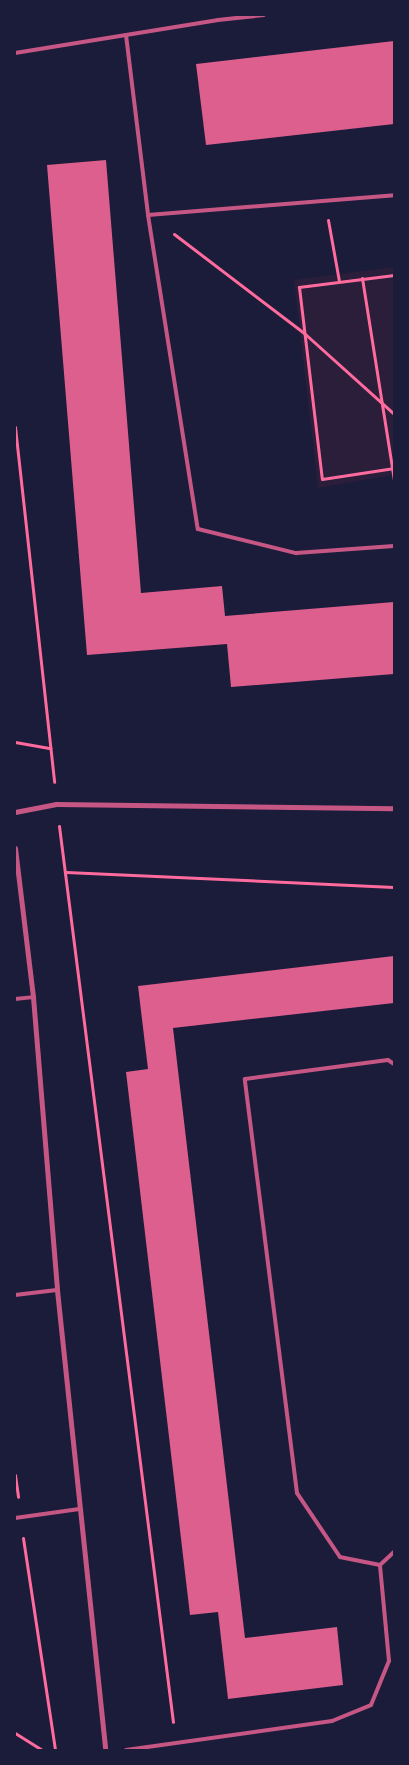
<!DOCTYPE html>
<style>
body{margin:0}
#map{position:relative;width:409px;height:1765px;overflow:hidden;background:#1b1b3a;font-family:"DejaVu Sans",sans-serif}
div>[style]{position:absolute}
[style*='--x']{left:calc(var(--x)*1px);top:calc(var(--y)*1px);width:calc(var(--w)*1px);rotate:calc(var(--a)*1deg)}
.green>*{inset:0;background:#2a1e3b}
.building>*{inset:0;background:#dd5f8e}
.path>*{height:3px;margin:-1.5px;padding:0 1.5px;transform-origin:1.5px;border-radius:1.5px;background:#ff6b9d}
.service>*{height:4px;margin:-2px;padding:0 2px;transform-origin:2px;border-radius:2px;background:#c65784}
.minor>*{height:5px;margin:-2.5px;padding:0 2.5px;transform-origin:2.5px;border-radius:2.5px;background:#c65784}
span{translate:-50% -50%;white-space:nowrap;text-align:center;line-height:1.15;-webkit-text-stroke:5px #1b1b3a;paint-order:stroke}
.frame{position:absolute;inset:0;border:16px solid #1b1b3a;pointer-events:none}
</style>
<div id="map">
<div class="green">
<div style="clip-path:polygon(394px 267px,394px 475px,318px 488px,294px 280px)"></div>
</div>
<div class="building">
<div style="clip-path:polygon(394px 41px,394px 124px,206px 145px,196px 64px)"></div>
<div style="clip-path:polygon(106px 160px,141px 593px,222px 586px,225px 616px,394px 602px,394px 674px,231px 687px,227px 644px,87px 655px,47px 165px)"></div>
<div style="clip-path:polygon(394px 956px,394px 1003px,173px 1028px,245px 1638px,337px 1627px,343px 1685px,228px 1699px,218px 1612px,190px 1615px,126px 1072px,148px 1069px,138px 986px)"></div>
</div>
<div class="path">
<div style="--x:328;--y:220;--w:62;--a:79.8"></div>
<div style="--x:174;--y:234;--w:163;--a:37.3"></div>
<div style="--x:304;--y:333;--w:121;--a:42"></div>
<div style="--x:394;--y:275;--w:96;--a:172.8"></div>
<div style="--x:299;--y:287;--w:193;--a:83.2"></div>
<div style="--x:322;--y:479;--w:73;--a:-8.7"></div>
<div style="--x:362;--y:278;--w:204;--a:81"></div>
<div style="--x:15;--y:427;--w:357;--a:83.7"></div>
<div style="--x:15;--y:742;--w:36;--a:10"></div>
<div style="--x:59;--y:826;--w:903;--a:82.75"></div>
<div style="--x:66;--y:872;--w:328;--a:2.6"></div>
<div style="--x:15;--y:1475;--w:22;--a:82"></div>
<div style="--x:23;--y:1538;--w:214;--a:81.4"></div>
<div style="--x:15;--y:1733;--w:32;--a:32"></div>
</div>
<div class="service">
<div style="--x:126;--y:35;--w:181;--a:83"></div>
<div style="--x:148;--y:215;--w:247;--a:-4.6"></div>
<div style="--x:15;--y:53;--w:206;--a:-9.2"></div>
<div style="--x:218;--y:20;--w:46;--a:-6.2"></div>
<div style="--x:148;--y:215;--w:318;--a:81"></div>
<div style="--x:198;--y:529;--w:101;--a:13.8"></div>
<div style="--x:296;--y:553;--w:98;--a:-4.1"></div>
<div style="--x:15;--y:999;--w:18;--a:-6"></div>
<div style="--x:15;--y:1295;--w:42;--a:-6.8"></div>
<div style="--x:15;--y:1518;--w:65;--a:-8"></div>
<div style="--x:380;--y:1565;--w:41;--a:-168.7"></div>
<div style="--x:340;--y:1557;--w:77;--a:-123.9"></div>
<div style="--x:297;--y:1493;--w:417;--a:-97.2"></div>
<div style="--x:245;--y:1079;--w:144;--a:-7.6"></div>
<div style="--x:388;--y:1060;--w:7;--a:34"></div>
<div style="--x:126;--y:1750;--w:208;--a:-8"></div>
<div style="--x:332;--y:1721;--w:42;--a:-22.3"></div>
<div style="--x:371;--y:1705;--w:48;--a:-67.8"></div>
<div style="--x:389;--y:1661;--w:96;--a:-95.4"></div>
<div style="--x:380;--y:1565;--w:19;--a:-43"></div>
</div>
<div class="minor">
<div style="--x:15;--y:812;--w:42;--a:-11"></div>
<div style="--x:56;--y:804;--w:338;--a:0.7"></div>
<div style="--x:15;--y:848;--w:150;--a:83.1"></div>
<div style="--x:33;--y:997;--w:294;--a:85.3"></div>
<div style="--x:57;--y:1290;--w:462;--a:84"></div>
</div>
<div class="frame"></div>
</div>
